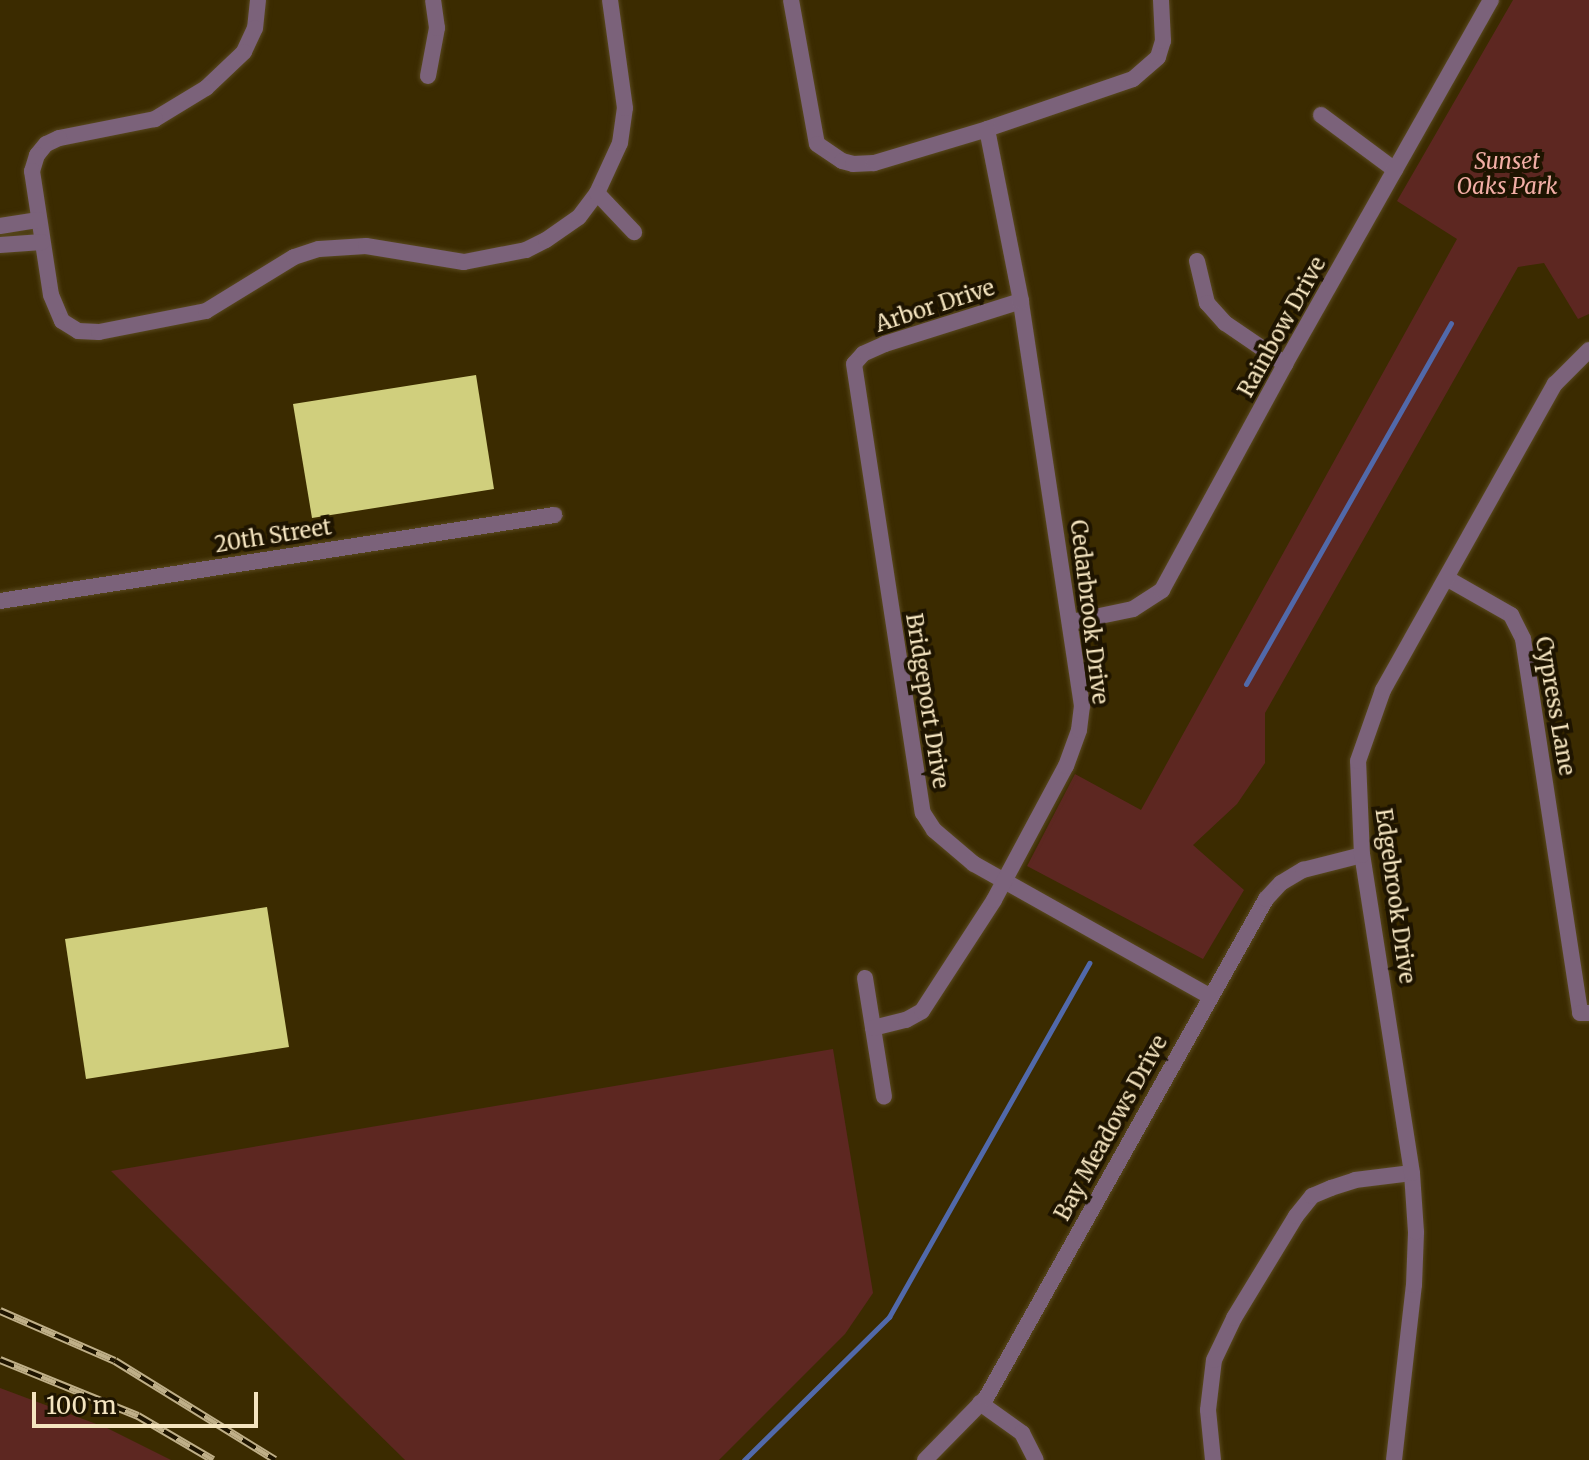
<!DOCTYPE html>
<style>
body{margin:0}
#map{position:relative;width:1589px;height:1460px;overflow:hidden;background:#3b2b00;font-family:Merriweather,serif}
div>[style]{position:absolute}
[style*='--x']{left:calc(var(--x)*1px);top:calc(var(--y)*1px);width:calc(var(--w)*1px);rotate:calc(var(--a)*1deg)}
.green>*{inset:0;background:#5d2721}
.stream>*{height:5px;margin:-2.5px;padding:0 2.5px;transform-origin:2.5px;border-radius:2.5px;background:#5169aa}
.building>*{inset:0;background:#d0cf7d}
.roads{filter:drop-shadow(0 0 2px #59491f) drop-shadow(0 0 2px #59491f)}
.minor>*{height:16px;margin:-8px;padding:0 8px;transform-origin:8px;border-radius:8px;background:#7b627a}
.rail>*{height:8px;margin-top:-4px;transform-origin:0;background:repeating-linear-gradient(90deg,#1e1400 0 15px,#bfaf88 0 30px);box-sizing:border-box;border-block:2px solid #bfaf88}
span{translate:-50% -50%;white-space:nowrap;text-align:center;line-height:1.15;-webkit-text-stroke:8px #1e1400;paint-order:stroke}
.park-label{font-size:22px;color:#f2aea5;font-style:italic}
.street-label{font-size:22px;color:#f4e4bf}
.scale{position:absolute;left:32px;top:1392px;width:226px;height:36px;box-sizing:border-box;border:4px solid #f4e4bf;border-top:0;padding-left:10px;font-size:24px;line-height:28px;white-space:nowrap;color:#f4e4bf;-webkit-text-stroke:6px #1e1400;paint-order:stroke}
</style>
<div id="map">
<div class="green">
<div style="clip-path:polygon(1513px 0,1589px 0,1589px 314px,1578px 319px,1544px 263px,1518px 267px,1265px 713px,1265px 763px,1237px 804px,1193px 845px,1244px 890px,1203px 959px,1027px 866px,1075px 774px,1141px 810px,1457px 239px,1397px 201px)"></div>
<div style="clip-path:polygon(833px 1049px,873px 1293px,845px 1334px,719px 1460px,405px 1460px,111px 1171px)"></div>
<div style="clip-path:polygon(0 1388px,107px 1428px,171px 1460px,0 1460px)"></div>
</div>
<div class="stream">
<div style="--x:1246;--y:684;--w:415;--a:-60.4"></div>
<div style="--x:744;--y:1460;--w:204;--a:-44.6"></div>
<div style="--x:889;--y:1317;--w:407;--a:-60.5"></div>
</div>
<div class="building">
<div style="clip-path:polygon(476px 375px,494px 489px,312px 518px,293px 404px)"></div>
<div style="clip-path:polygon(267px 907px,289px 1047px,86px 1079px,65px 939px)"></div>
</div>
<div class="roads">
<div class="minor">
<div style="--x:258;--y:0;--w:28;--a:96"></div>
<div style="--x:255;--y:28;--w:26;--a:115"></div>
<div style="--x:244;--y:52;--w:52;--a:136.5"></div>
<div style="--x:206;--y:88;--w:60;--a:148.7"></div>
<div style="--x:155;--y:119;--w:98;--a:168.8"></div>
<div style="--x:59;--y:138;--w:14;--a:155"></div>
<div style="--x:46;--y:144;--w:14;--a:129"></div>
<div style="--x:37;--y:155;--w:17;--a:107"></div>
<div style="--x:32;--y:171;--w:125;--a:81.3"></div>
<div style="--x:51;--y:295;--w:28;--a:67"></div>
<div style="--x:62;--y:321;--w:19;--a:32"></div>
<div style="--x:78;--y:331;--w:21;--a:3"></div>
<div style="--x:99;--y:332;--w:109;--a:-11.1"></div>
<div style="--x:206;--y:311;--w:103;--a:-31.5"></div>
<div style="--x:294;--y:257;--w:26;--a:-18"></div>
<div style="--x:319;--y:249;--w:47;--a:-3.7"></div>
<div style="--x:366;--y:246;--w:99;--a:9.3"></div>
<div style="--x:464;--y:262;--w:63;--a:-11"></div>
<div style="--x:526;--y:250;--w:22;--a:-27"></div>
<div style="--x:546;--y:240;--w:40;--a:-34.9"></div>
<div style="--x:579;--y:217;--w:30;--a:-53"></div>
<div style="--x:597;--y:193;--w:55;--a:-65.3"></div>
<div style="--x:620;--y:143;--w:35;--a:-82"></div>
<div style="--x:625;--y:108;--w:109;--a:-97.9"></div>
<div style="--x:791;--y:0;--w:146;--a:79.8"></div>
<div style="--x:817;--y:144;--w:30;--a:34"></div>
<div style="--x:842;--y:161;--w:11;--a:15"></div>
<div style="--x:853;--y:164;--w:21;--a:-3"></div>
<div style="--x:874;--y:163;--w:118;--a:-16.7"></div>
<div style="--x:987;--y:129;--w:154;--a:-18.9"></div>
<div style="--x:1133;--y:79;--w:33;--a:-41"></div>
<div style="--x:1158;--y:57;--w:17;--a:-73"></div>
<div style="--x:1163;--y:41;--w:41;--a:-92.8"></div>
<div style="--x:428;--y:76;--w:49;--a:-79.4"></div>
<div style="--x:437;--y:28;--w:28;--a:-98"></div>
<div style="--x:1321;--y:115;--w:92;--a:36.6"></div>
<div style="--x:597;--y:193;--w:54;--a:46.5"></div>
<div style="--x:0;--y:226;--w:39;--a:-9"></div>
<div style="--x:0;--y:245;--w:42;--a:-4.1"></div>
<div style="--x:1197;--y:261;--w:43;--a:76.6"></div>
<div style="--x:1207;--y:303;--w:27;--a:48"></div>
<div style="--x:1225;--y:323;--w:73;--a:34.3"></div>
<div style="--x:1021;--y:301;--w:143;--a:162.5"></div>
<div style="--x:885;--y:344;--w:24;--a:156"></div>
<div style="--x:863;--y:354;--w:13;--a:132"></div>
<div style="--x:854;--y:364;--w:454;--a:81.3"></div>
<div style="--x:923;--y:813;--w:20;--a:57"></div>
<div style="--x:934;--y:830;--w:52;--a:40.4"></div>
<div style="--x:974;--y:864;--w:270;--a:29.3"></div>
<div style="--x:1448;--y:579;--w:73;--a:29.7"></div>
<div style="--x:1511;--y:615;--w:27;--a:63"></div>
<div style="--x:1523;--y:639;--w:378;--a:81.3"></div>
<div style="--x:1580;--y:1013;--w:9;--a:0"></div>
<div style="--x:0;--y:601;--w:561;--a:-8.82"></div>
<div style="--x:1071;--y:622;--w:63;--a:-11.8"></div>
<div style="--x:1133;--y:609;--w:35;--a:-33"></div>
<div style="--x:1162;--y:590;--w:257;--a:-61.4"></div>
<div style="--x:1285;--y:364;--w:418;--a:-60.5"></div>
<div style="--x:865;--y:978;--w:120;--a:80.9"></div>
<div style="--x:873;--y:1028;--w:34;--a:-14"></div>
<div style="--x:906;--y:1020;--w:18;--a:-29"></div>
<div style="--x:922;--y:1011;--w:132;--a:-57"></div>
<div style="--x:994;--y:900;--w:152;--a:-61.8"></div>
<div style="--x:1066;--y:766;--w:38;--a:-70"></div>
<div style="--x:1079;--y:730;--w:24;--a:-83"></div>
<div style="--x:1082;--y:706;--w:410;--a:-98.6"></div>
<div style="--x:1021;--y:301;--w:175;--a:-101.2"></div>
<div style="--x:980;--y:1403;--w:52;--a:35.5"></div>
<div style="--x:1022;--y:1433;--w:30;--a:63"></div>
<div style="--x:925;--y:1460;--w:87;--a:-45.5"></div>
<div style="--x:986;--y:1398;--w:572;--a:-60.7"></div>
<div style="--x:1266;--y:899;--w:22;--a:-47"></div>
<div style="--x:1281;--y:883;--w:26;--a:-31"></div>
<div style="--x:1303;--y:870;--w:61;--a:-14.3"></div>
<div style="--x:1213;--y:1460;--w:50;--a:-95.7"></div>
<div style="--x:1208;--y:1410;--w:50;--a:-83.2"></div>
<div style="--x:1214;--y:1360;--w:47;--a:-64.5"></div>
<div style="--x:1234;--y:1318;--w:119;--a:-58.7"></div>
<div style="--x:1296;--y:1216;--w:26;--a:-51"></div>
<div style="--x:1312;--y:1196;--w:21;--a:-23"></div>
<div style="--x:1331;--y:1188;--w:25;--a:-18"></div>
<div style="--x:1355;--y:1180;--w:57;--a:-7"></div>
<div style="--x:1394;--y:1460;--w:176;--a:-83.5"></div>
<div style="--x:1414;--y:1285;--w:53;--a:-87.8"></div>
<div style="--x:1416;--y:1232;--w:59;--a:-93.9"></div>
<div style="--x:1412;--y:1173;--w:322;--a:-98.9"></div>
<div style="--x:1362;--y:855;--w:94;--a:-92.4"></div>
<div style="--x:1358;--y:761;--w:75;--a:-70.6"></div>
<div style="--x:1383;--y:690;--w:351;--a:-60.7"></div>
<div style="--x:1555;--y:384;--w:48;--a:-45"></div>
</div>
</div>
<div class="rail">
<div style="--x:0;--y:1311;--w:125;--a:23.5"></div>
<div style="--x:115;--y:1361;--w:188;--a:31.7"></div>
<div style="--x:0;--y:1360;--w:149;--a:22.1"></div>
<div style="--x:138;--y:1416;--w:87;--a:30.4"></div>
</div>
<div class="park-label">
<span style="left:1507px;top:174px">Sunset<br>Oaks Park</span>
</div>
<div class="street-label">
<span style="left:935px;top:306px;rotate:-18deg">Arbor Drive</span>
<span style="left:1282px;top:327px;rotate:-61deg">Rainbow Drive</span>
<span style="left:273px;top:536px;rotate:-9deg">20th Street</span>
<span style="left:1089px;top:612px;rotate:83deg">Cedarbrook Drive</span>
<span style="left:927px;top:701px;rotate:81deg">Bridgeport Drive</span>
<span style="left:1555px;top:706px;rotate:80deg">Cypress Lane</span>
<span style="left:1395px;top:896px;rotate:82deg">Edgebrook Drive</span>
<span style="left:1111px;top:1128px;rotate:-61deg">Bay Meadows Drive</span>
</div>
<div class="scale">100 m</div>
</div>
